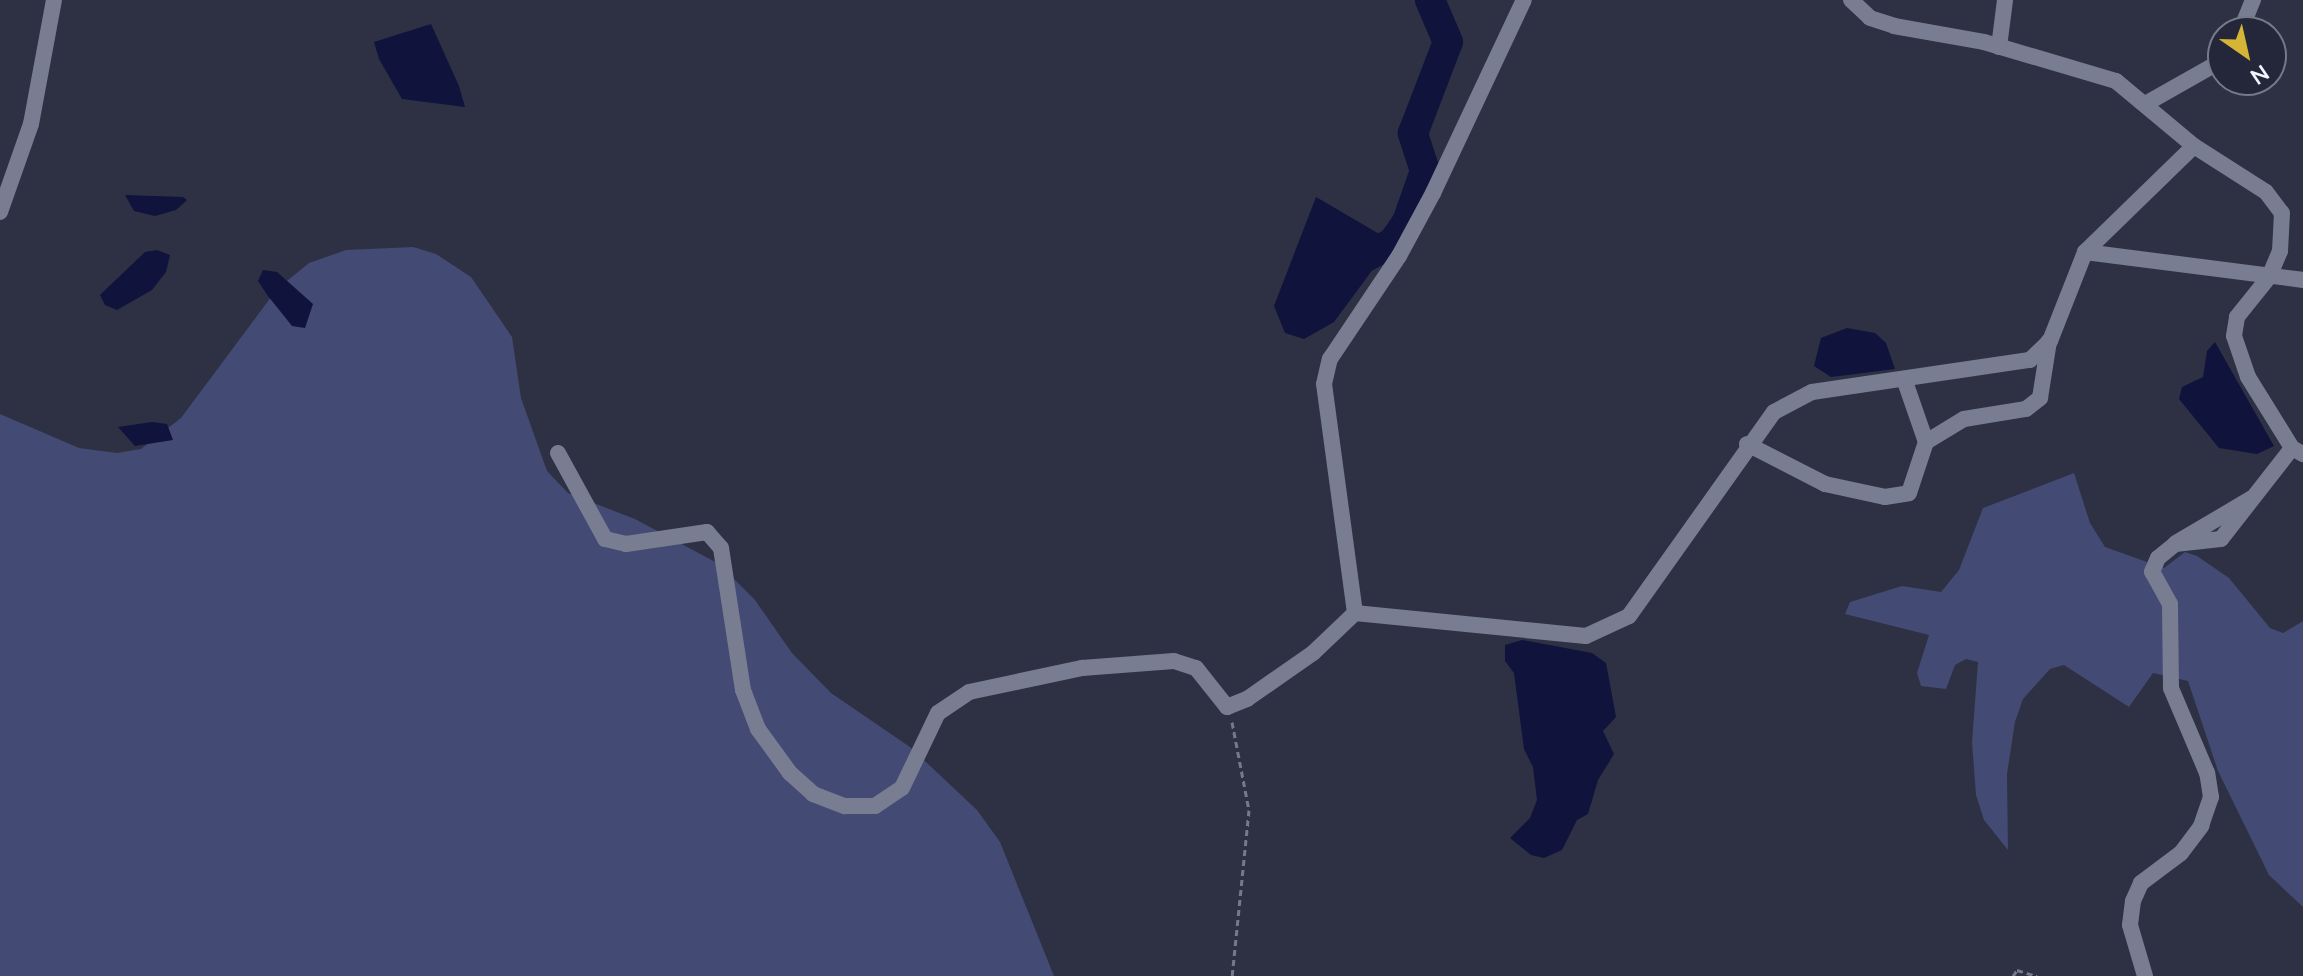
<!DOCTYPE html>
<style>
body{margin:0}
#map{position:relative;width:2303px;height:976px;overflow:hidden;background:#2d3143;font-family:"Nunito Sans",sans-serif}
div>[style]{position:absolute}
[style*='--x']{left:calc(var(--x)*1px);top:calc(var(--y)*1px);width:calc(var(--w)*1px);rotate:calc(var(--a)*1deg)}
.green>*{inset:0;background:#434a73}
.water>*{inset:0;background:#10133b}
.river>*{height:30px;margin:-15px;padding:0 15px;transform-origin:15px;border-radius:15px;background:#10133b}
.path>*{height:3px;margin-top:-1.5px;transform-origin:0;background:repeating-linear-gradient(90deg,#767988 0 6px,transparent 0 10px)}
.street>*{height:16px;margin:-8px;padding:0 8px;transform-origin:8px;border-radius:8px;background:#787d91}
span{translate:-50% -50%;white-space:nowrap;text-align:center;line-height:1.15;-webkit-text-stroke:8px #242739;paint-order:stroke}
.north{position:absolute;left:2207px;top:16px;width:80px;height:80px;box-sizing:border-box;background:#242739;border:2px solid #767988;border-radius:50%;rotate:146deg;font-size:22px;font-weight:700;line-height:32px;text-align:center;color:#f2f4fe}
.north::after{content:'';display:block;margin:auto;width:28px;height:36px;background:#d5b535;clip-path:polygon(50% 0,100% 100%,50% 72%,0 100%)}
</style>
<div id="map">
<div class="green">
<div style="clip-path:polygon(413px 247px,436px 254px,471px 277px,512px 337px,521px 398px,547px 471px,568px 493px,635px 519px,719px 564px,755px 600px,792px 653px,831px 693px,910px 747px,977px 810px,1000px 842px,1054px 976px,0 976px,0 414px,79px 448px,117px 453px,141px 449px,181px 418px,277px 289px,309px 263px,346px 250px)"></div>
<div style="clip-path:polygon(2074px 473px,2090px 523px,2105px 547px,2164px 568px,2185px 552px,2197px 556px,2229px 578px,2270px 628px,2283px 633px,2303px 621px,2303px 907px,2269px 875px,2218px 771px,2188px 681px,2153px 673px,2129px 707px,2064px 665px,2050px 669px,2023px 699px,2015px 722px,2007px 774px,2008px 850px,1984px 820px,1976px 795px,1972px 742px,1978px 662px,1966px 659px,1955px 665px,1946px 689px,1921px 686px,1917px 673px,1929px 635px,1845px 614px,1850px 602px,1902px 586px,1941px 592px,1959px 570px,1983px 508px)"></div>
</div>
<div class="water">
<div style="clip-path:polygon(431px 24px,459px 86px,465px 107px,402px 99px,379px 59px,374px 42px)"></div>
<div style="clip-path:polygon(125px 195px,183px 197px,187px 200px,176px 210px,155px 216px,134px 211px)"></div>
<div style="clip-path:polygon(1316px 197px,1393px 242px,1334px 322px,1304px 339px,1285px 333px,1274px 306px)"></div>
<div style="clip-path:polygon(157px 250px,170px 255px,166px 272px,152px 290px,117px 310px,105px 305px,100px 295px,145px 252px)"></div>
<div style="clip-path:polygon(263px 270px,277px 272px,313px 304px,305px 328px,292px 326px,268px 296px,258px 281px)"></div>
<div style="clip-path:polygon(1847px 328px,1875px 333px,1886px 343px,1895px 369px,1831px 377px,1814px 366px,1821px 338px)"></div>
<div style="clip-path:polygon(2215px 342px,2274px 446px,2257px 454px,2219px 448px,2179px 399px,2182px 387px,2203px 377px,2207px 351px)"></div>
<div style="clip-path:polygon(152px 422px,167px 424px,173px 440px,135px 446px,118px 427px)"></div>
<div style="clip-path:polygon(1522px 640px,1592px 653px,1606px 663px,1616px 717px,1603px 731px,1614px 754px,1598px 780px,1588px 814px,1577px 820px,1562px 850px,1544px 858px,1531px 855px,1510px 838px,1530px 818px,1537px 800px,1533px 767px,1524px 749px,1514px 673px,1505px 661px,1505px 645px)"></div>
</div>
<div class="river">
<div style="--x:1358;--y:261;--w:40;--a:-28"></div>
<div style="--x:1393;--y:242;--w:24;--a:-55"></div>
<div style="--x:1407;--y:222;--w:54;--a:-70.6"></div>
<div style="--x:1425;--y:171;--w:40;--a:-108"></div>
<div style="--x:1413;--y:133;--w:97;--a:-69"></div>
<div style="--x:1448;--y:42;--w:46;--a:-113.2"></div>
</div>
<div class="path">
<div style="--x:1232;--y:722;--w:90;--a:79.1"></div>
<div style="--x:1249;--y:810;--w:167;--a:95.8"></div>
<div style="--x:2013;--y:976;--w:7;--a:-56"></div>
<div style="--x:2017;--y:970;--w:21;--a:17"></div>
</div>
<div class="street">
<div style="--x:1851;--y:0;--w:26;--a:43"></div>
<div style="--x:1870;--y:18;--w:25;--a:18"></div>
<div style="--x:1894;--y:26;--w:91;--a:10.1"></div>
<div style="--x:1984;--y:42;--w:138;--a:16.5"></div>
<div style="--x:2116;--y:81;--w:102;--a:39.8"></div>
<div style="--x:2194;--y:146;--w:85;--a:32.6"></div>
<div style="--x:2266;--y:192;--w:26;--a:53"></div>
<div style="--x:2282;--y:213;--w:38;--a:93"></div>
<div style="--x:2280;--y:251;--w:28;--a:113"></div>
<div style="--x:2269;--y:277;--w:51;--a:128.7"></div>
<div style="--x:2237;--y:317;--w:19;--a:99"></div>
<div style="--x:2234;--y:336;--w:43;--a:71.1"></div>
<div style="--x:2248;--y:377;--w:84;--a:58.2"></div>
<div style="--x:2292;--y:448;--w:13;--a:29"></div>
<div style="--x:2240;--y:32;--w:35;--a:-68"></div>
<div style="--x:1999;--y:47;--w:47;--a:-82.7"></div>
<div style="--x:2147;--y:103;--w:87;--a:-29.5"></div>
<div style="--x:0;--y:212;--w:93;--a:-70.6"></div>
<div style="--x:31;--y:124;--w:126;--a:-79.5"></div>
<div style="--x:2085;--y:252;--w:220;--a:7.3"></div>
<div style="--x:1926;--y:442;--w:44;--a:-31.2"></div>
<div style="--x:1964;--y:419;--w:63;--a:-9.2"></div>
<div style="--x:2026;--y:409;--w:18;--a:-38"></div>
<div style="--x:2040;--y:398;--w:58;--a:-81"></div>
<div style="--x:1747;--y:444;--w:88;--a:27.1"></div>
<div style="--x:1825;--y:484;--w:61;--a:12.2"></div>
<div style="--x:1885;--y:497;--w:24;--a:-9"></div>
<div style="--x:1909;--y:493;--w:54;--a:-71.6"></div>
<div style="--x:1926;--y:442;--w:67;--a:-109.2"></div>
<div style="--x:558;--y:453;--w:98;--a:61.3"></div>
<div style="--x:605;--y:539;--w:22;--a:13"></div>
<div style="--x:626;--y:544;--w:82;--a:-8.4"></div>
<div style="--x:707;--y:532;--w:21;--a:49"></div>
<div style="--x:721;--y:548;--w:144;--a:81.2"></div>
<div style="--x:743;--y:690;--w:42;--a:69"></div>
<div style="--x:758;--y:729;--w:54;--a:54"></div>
<div style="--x:790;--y:773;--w:31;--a:42"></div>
<div style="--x:813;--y:794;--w:34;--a:21"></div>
<div style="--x:845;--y:806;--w:30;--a:0"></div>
<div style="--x:875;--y:806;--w:32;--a:-34"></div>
<div style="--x:902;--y:788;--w:83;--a:-64.4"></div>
<div style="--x:938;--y:713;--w:37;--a:-34"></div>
<div style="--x:969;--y:692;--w:116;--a:-12"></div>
<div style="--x:1082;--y:668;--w:92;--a:-4.4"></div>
<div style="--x:1174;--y:661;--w:23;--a:18"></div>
<div style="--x:1196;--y:668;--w:50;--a:51.5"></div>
<div style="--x:1227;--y:707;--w:22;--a:-22"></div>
<div style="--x:1247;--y:699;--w:80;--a:-34.9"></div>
<div style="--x:1313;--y:653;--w:58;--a:-43.6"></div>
<div style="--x:2176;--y:543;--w:88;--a:-30.6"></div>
<div style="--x:1355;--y:613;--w:232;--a:5.7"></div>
<div style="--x:1586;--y:636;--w:47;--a:-24.9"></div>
<div style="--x:1629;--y:616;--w:250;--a:-54.6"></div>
<div style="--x:1774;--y:412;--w:43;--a:-27.8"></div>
<div style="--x:1812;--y:392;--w:220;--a:-8.4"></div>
<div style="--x:2030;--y:360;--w:28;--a:-44"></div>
<div style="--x:2050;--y:341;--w:96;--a:-68.5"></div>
<div style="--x:2085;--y:252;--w:152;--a:-44.2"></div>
<div style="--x:1355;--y:613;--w:231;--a:-97.7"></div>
<div style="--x:1324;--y:384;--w:26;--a:-77"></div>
<div style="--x:1330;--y:359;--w:124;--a:-56.2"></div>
<div style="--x:1399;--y:256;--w:72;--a:-61.6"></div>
<div style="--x:1433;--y:193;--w:213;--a:-64.8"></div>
<div style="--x:2145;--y:976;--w:53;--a:-106.4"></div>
<div style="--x:2130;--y:925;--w:24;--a:-83"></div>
<div style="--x:2133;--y:901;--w:20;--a:-66"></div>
<div style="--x:2141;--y:883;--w:50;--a:-36.9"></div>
<div style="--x:2181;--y:853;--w:34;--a:-53"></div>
<div style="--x:2201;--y:826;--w:31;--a:-71"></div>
<div style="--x:2211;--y:797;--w:24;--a:-99"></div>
<div style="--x:2207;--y:773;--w:92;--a:-113"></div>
<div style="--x:2171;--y:688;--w:84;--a:-90.7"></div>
<div style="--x:2170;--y:604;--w:37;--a:-119"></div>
<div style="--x:2152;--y:572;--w:15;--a:-67"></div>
<div style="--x:2158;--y:558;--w:22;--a:-39"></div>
<div style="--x:2175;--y:544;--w:46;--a:-6.2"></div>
<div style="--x:2221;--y:539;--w:115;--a:-52"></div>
</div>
<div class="north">N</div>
</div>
